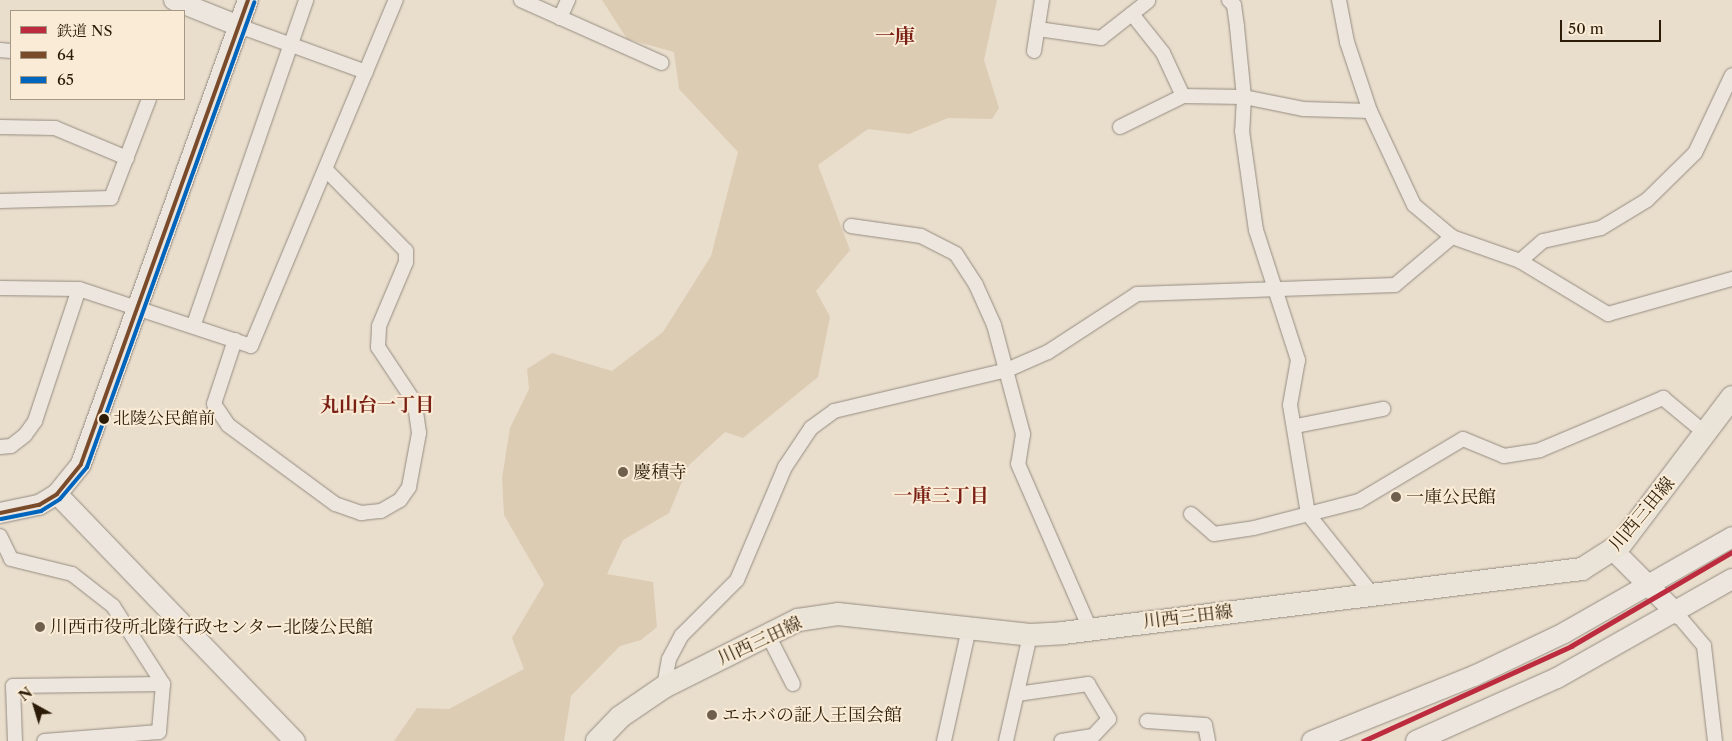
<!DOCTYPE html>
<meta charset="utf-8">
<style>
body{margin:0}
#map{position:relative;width:1732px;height:741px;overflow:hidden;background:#e9ddcc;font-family:"Libre Caslon Text","Noto Serif JP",serif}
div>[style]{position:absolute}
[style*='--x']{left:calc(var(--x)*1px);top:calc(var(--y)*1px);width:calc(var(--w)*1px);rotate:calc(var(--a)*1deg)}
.green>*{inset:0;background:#ddccb4}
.roads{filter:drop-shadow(0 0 1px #958d80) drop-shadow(0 0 1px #958d80)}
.street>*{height:14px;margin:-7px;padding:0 7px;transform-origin:7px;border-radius:7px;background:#ece6de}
.secondary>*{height:20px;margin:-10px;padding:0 10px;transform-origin:10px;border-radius:10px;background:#ece6de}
.primary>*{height:22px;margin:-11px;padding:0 11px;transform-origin:11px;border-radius:11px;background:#eae3d8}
.bus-1>*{height:4px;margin:-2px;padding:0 2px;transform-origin:2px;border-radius:2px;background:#7a4b2a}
.bus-2>*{height:4px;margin:-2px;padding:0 2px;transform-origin:2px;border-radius:2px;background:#0065bd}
.rail-1>*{height:5px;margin:-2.5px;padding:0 2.5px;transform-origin:2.5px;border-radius:2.5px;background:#bd2b3f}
.dots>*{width:14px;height:14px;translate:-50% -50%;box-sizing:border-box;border:2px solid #f9ebd5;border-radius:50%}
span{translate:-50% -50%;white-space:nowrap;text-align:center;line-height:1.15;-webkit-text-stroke:4px #f9ebd5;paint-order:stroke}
.bus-label{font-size:17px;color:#2c1c07}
.left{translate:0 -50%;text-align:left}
.poi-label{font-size:18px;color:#2c1c07}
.street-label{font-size:18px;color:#2c1c07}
.neighbourhood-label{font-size:19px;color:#7a1f14;font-weight:700}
.quarter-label{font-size:20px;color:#7a1f14;font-weight:700}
.legend{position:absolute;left:10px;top:10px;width:175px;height:90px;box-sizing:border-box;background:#f9ebd5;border:1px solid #a79883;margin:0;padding:6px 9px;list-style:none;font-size:15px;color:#2c1c07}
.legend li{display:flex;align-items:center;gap:10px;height:25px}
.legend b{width:25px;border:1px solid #a79883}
.north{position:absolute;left:10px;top:681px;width:50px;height:50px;-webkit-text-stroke:4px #f9ebd5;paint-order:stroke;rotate:321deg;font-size:14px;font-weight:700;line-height:20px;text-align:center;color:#2c1c07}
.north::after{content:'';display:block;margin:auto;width:18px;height:22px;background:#2c1c07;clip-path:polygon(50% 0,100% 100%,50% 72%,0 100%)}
.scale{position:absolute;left:1560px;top:20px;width:101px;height:22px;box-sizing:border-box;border:2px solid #2c1c07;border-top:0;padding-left:6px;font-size:15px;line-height:18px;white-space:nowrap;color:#2c1c07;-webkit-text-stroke:4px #f9ebd5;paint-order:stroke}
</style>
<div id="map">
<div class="green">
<div style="clip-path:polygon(602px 0,997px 0,984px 60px,999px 108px,992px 119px,948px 118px,909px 134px,868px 129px,818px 165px,850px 250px,816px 291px,830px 317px,818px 377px,743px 438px,725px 432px,689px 465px,669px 513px,623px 540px,607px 574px,653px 582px,657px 627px,641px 640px,620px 646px,571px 696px,564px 741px,394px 741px,417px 708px,449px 709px,524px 669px,512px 638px,544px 584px,504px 515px,502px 478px,510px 428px,529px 389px,527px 369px,552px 353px,612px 371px,663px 332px,711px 256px,738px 152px,679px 89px,674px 52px,627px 39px)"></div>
</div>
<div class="roads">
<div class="street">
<div style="--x:521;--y:0;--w:154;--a:24.1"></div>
<div style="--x:1229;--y:0;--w:7;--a:45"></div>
<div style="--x:1234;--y:5;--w:22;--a:82"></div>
<div style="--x:1237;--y:27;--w:70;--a:84.3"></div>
<div style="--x:1244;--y:97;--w:34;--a:93"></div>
<div style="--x:1242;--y:131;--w:100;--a:82"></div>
<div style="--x:1256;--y:230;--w:137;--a:72.1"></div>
<div style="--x:1298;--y:360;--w:46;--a:100.1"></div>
<div style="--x:1290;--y:405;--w:110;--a:80.6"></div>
<div style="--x:1308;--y:514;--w:101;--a:51.4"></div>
<div style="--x:1339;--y:0;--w:43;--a:79.2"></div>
<div style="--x:1347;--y:42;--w:73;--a:71.6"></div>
<div style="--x:1132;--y:14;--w:50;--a:51.5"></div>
<div style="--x:1163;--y:53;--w:47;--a:65.1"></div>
<div style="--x:560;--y:18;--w:20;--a:-66"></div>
<div style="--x:239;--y:26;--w:135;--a:19.9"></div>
<div style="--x:1038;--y:29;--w:64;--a:8.1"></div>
<div style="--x:1101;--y:38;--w:60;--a:-38.2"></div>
<div style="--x:0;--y:50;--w:11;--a:5"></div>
<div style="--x:1034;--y:51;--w:52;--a:-81.1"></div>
<div style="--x:0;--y:127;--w:55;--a:1"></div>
<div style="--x:55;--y:128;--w:78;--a:22.6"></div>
<div style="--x:1120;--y:127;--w:70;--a:-26.2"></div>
<div style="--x:1183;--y:96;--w:61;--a:0.9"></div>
<div style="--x:1244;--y:97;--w:60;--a:11.5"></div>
<div style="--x:1303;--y:109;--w:67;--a:1.7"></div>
<div style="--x:1370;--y:111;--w:104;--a:64.9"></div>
<div style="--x:1414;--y:205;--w:50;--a:40.1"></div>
<div style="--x:0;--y:201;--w:111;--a:-1.5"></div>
<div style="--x:111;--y:198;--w:106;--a:-69"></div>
<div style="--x:851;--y:226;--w:71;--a:8.1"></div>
<div style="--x:921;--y:236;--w:39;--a:27"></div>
<div style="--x:956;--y:254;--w:37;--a:57"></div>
<div style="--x:976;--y:285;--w:44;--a:65.8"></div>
<div style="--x:994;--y:325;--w:113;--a:75.1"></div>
<div style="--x:1023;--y:434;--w:30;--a:99"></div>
<div style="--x:1018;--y:464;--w:180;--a:66.4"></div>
<div style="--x:1520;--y:261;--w:103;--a:31.1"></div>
<div style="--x:1608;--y:314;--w:129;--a:-15.8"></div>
<div style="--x:0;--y:288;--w:79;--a:0.7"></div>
<div style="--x:79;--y:289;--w:181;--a:18.3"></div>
<div style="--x:251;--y:346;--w:375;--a:-67.3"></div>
<div style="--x:194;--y:324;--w:343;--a:-70.9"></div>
<div style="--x:235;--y:340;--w:67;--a:108.2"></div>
<div style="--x:214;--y:404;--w:25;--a:56"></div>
<div style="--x:228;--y:425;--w:133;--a:36.4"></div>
<div style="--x:335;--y:504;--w:28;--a:19"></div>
<div style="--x:361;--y:513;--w:20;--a:-6"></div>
<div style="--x:381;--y:511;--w:22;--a:-30"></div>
<div style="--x:400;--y:500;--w:16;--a:-55"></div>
<div style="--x:409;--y:487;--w:55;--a:-79.5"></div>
<div style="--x:419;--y:433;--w:30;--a:-98"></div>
<div style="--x:415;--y:403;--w:67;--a:-123.5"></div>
<div style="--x:378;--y:347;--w:21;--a:-87"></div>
<div style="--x:379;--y:326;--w:69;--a:-67.1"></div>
<div style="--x:406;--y:262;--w:11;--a:-90"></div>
<div style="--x:406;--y:251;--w:114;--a:-134.6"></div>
<div style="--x:1296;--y:426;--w:89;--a:-11.1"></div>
<div style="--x:0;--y:447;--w:11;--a:-5"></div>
<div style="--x:11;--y:446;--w:18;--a:-38"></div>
<div style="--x:25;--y:435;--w:17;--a:-54"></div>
<div style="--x:35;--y:421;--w:139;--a:-71.6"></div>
<div style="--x:1191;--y:514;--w:30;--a:41"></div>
<div style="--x:1214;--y:534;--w:40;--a:-8.5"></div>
<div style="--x:1254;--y:528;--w:108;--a:-14.4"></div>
<div style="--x:1359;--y:501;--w:121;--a:-30.8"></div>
<div style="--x:1463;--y:439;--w:44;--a:22.5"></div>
<div style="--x:1504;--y:456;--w:36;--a:-9"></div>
<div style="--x:1540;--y:450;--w:134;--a:-22.9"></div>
<div style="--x:1663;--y:398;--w:55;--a:39.8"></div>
<div style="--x:0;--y:536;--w:25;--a:64"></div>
<div style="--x:11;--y:559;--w:63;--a:13.8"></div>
<div style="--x:72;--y:574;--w:52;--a:38"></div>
<div style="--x:113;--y:606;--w:93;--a:57.3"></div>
<div style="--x:163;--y:684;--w:48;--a:94.8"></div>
<div style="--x:159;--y:732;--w:115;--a:175.5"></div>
<div style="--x:1677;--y:614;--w:42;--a:49.8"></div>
<div style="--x:1704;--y:646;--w:96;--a:83.4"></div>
<div style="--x:768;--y:635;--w:55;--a:63"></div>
<div style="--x:664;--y:687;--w:28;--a:-80"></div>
<div style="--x:669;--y:659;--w:27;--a:-62"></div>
<div style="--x:682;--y:635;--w:78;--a:-45"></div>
<div style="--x:737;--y:580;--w:123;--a:-67"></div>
<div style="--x:785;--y:467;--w:47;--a:-56.3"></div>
<div style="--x:811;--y:428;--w:29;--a:-36"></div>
<div style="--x:834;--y:411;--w:178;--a:-13.3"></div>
<div style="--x:1007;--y:370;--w:45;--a:-23.7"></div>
<div style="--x:1048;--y:352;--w:106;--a:-33.1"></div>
<div style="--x:1137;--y:294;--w:258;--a:-2"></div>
<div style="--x:1395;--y:285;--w:75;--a:-40.1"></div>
<div style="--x:1452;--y:237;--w:72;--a:19.4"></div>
<div style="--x:1520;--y:261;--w:30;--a:-41"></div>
<div style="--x:1543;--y:241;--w:59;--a:-12.6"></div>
<div style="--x:1601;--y:228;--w:54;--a:-31.3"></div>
<div style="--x:1647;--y:200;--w:67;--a:-44.4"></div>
<div style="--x:1695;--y:153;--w:86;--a:-64.6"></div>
<div style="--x:1017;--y:694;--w:72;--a:-8"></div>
<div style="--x:1088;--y:684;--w:41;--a:59"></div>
<div style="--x:1109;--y:719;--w:23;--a:133"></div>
<div style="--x:1093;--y:736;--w:32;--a:171"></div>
<div style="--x:1147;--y:721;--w:58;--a:3.9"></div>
<div style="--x:1205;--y:725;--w:16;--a:79"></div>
<div style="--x:15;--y:741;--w:55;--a:-92.1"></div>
<div style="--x:13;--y:686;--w:150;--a:-0.8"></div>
<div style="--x:944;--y:741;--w:116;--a:-77.5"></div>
<div style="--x:1006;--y:741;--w:109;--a:-77.2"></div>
</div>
<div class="secondary">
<div style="--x:174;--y:0;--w:70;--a:21.8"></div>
<div style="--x:57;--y:494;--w:343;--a:46.1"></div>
<div style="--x:0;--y:513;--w:40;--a:-12"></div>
<div style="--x:39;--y:505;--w:21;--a:-31"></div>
<div style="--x:57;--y:494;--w:38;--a:-51"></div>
<div style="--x:81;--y:464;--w:493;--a:-70.2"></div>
<div style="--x:1614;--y:551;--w:89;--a:45"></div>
<div style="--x:1312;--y:741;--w:175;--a:-21.9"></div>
<div style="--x:1474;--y:676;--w:100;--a:-25.5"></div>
<div style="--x:1564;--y:633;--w:193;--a:-29.7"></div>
<div style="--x:1416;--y:741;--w:154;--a:-24.1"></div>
<div style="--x:1557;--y:678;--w:201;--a:-29.5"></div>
</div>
<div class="primary">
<div style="--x:597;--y:741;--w:33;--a:-46"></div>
<div style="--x:620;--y:717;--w:53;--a:-34.3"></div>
<div style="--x:664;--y:687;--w:150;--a:-26.6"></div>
<div style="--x:798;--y:620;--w:40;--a:-8.5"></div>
<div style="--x:838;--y:614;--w:193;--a:6.2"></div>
<div style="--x:1030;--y:635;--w:33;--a:-3"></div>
<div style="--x:1063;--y:633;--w:523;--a:-7.03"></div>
<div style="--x:1582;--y:569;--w:46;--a:-32.7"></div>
<div style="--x:1621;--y:544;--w:184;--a:-52.9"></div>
</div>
</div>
<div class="bus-1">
<div style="--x:0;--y:513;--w:40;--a:-12"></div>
<div style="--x:39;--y:505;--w:21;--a:-31"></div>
<div style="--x:57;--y:494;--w:38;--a:-51"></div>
<div style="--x:81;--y:464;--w:493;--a:-70.2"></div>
</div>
<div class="bus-2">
<div style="--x:1;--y:519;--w:41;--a:-11.3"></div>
<div style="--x:41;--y:511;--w:22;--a:-32"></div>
<div style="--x:60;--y:499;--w:42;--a:-49.8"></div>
<div style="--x:87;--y:467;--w:494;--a:-70.2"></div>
</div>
<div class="rail-1">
<div style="--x:1363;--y:741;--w:229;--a:-24.5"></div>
<div style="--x:1571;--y:646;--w:186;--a:-30.3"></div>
</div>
<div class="dots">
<div style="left:104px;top:419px;background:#2c1c07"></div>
<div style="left:623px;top:472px;background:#6e604c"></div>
<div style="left:1396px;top:497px;background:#6e604c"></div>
<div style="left:40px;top:627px;background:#6e604c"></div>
<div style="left:712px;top:715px;background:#6e604c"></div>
</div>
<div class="bus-label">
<span class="left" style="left:113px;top:419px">北陵公民館前</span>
</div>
<div class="poi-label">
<span class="left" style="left:633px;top:472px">慶積寺</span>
<span class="left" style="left:1406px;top:497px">一庫公民館</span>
<span class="left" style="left:50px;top:627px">川西市役所北陵行政センター北陵公民館</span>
<span class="left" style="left:722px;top:715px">エホバの証人王国会館</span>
</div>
<div class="street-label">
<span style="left:1642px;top:514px;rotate:-50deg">川西三田線</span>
<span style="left:1188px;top:617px;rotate:-7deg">川西三田線</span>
<span style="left:760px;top:641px;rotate:-25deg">川西三田線</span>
</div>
<div class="neighbourhood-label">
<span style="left:377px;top:405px">丸山台一丁目</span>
<span style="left:941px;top:496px">一庫三丁目</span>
</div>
<div class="quarter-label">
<span style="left:895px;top:36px">一庫</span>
</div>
<ul class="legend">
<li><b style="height:6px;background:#bd2b3f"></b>鉄道 NS</li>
<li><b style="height:6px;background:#7a4b2a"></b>64</li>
<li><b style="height:6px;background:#0065bd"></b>65</li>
</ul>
<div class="north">N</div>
<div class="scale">50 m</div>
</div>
